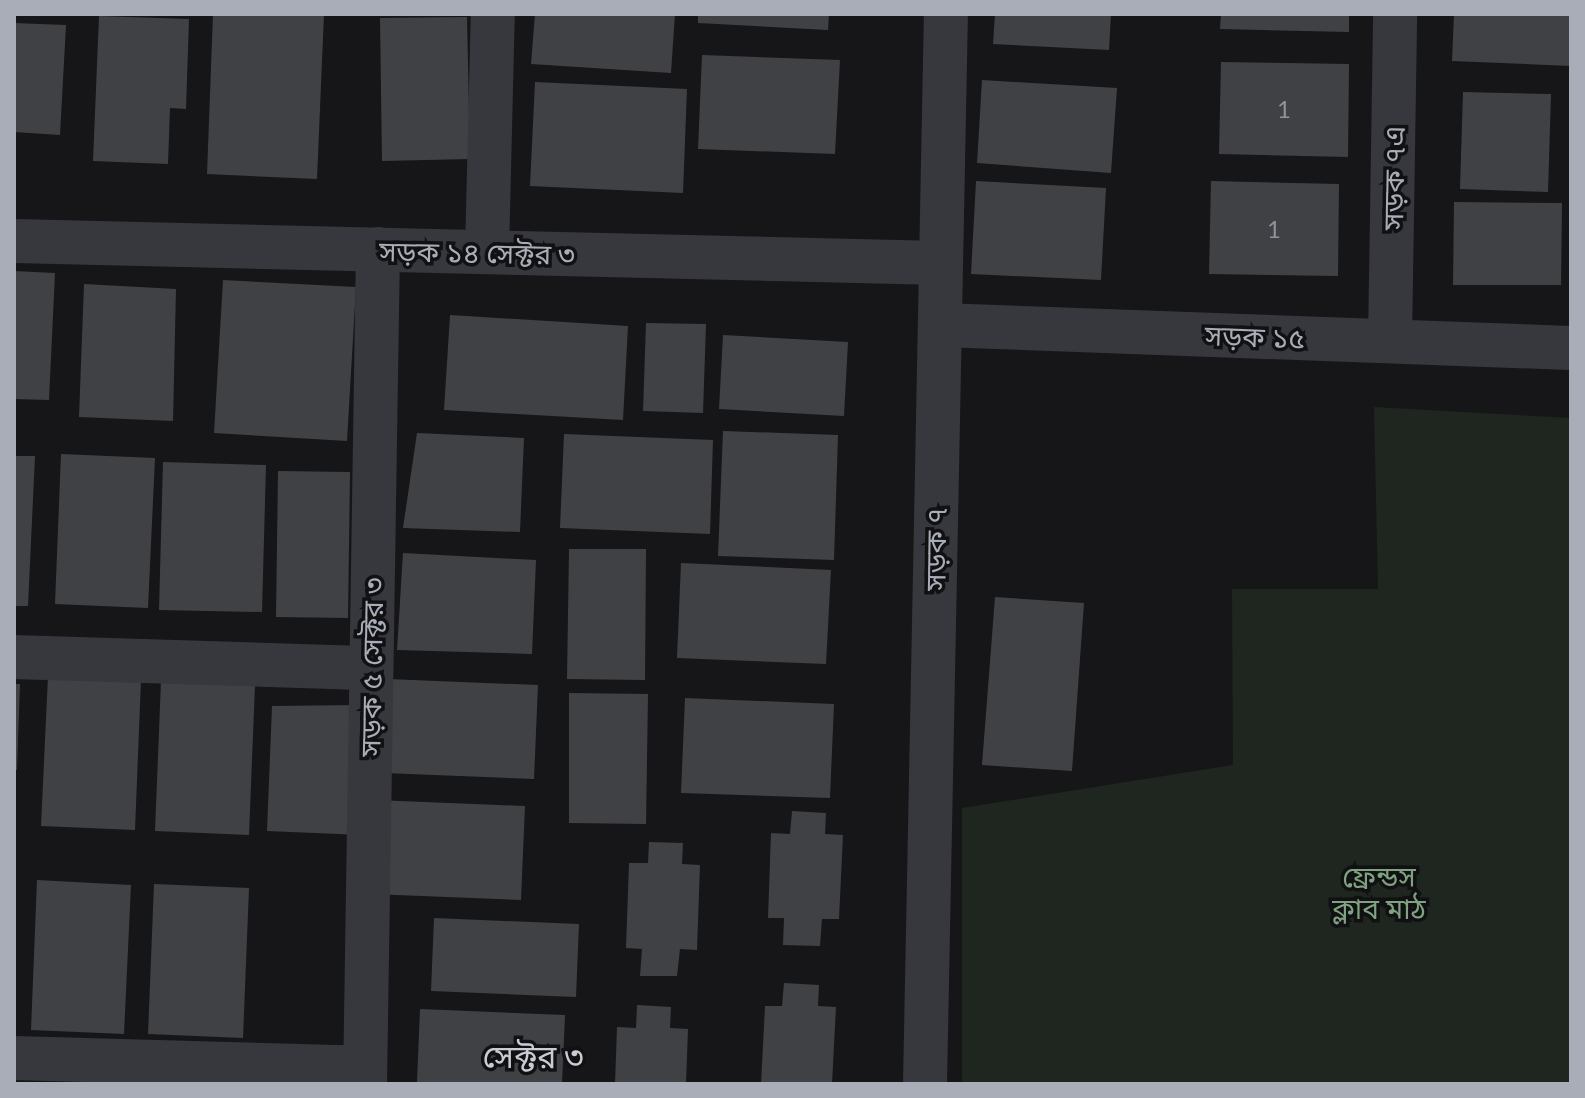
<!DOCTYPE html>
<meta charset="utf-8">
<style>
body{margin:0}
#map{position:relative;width:1585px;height:1098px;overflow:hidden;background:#161618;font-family:Lato,"Noto Sans Bengali",sans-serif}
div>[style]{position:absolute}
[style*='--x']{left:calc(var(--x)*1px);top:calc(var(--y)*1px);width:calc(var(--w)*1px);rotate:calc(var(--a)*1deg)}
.green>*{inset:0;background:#1e261f}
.building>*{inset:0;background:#404145}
.minor>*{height:44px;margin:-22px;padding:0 22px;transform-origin:22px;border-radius:22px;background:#37383d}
span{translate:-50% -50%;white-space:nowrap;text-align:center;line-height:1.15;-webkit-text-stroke:7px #111113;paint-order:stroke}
.number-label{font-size:24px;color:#8e929b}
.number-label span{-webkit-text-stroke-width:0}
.street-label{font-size:28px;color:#a8adb8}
.park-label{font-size:28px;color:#7fa381}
.quarter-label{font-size:32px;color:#c9ccd4}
.frame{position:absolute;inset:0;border:16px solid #a8adb8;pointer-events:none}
</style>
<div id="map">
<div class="green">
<div style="clip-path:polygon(1374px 407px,1571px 418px,1571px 1084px,962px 1084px,962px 808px,1233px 765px,1232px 589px,1378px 589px)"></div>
</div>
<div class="building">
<div style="clip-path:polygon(213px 14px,324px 14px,317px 179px,207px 174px)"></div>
<div style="clip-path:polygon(535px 14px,675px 14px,671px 73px,531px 64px)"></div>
<div style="clip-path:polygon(698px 14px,829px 14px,828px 30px,698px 23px)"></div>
<div style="clip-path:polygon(995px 14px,1111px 14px,1109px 50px,993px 44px)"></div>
<div style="clip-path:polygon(1221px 14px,1349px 14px,1349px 32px,1220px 29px)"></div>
<div style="clip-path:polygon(1454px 14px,1571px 14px,1571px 66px,1452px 61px)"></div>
<div style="clip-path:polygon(99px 16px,189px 19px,186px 109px,170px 108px,168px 164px,93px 161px)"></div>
<div style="clip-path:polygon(467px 17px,470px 159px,382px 161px,380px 18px)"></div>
<div style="clip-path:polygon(14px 23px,66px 25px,60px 135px,14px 132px)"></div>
<div style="clip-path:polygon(702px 55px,840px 60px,835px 154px,698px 149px)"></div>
<div style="clip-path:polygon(1221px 62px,1349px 64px,1348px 157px,1219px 154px)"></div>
<div style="clip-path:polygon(982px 80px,1117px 88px,1111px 173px,977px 163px)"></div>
<div style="clip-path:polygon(535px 82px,687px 89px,683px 193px,530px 186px)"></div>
<div style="clip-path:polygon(1463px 92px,1551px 94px,1548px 192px,1460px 189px)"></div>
<div style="clip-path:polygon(976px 181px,1106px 188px,1101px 280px,971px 274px)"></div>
<div style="clip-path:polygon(1211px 181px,1339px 184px,1338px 276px,1209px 274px)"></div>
<div style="clip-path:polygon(1454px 202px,1562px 203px,1561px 285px,1453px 285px)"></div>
<div style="clip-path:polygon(14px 271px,55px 273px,49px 400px,14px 399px)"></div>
<div style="clip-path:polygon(223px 280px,356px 287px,347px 441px,214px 433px)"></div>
<div style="clip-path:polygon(84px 284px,176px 289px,173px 421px,79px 417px)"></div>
<div style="clip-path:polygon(450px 315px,628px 326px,623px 420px,444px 410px)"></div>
<div style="clip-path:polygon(646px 323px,706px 324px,703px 413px,643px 411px)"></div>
<div style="clip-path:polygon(723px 335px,848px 342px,844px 416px,719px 409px)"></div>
<div style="clip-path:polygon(723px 431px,838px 435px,834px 560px,718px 556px)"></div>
<div style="clip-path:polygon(417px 433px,524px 438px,520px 532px,403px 528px)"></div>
<div style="clip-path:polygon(564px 434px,713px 440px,710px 534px,560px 528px)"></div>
<div style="clip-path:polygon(61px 454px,155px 458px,148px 608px,55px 604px)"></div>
<div style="clip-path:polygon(14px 456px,35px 456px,28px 606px,14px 606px)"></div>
<div style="clip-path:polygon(163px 462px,266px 465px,262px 612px,159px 610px)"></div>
<div style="clip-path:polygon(278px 471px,350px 472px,348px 618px,276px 617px)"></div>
<div style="clip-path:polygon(569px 549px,646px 549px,645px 680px,567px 679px)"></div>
<div style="clip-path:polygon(403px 553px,536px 560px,532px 654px,397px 650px)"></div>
<div style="clip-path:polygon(681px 563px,831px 570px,826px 664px,677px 658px)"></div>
<div style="clip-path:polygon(995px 597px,1084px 603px,1072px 771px,982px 765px)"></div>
<div style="clip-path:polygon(48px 676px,141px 680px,135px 830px,41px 826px)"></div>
<div style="clip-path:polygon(388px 679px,538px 685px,534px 779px,384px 773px)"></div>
<div style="clip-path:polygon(161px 681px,255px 685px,249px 835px,155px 831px)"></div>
<div style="clip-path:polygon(14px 684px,20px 684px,17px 770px,14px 770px)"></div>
<div style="clip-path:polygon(569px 693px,648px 694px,646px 824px,569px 823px)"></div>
<div style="clip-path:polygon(685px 698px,834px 704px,830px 798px,681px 793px)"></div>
<div style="clip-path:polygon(360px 705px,362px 835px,267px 831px,272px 706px)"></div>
<div style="clip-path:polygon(375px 800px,525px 806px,521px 900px,371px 894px)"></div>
<div style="clip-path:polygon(792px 811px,826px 813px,825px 834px,843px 835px,839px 919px,822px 919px,820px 946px,783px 945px,784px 918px,768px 918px,771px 833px,790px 834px)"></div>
<div style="clip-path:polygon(649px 842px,683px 843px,682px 864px,700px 865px,697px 950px,680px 949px,677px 976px,640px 976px,642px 949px,626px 948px,629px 863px,648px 863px)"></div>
<div style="clip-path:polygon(37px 880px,131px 885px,124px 1034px,31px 1030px)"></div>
<div style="clip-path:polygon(154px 884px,249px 888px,243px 1038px,148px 1034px)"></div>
<div style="clip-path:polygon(434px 918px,579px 924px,576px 997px,431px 991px)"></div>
<div style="clip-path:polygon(784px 983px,819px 985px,818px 1006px,836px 1007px,832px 1084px,761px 1084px,765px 1006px,782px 1006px)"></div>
<div style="clip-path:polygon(637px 1005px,671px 1007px,670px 1028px,688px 1029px,686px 1084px,615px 1084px,617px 1027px,636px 1028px)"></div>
<div style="clip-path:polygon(420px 1009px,565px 1015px,562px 1084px,417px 1082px)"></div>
</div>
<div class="minor">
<div style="--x:14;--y:241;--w:927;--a:1.36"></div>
<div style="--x:487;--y:252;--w:238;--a:-88.6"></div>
<div style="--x:940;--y:325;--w:631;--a:2.09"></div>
<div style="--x:1390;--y:341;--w:327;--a:-89.1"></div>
<div style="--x:14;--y:657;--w:357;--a:1.8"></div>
<div style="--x:14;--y:1058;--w:351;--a:1.6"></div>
<div style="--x:365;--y:1084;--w:835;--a:-89.11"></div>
<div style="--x:925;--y:1084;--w:1070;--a:-88.88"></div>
</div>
<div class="number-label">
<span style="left:1284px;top:109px">1</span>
<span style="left:1274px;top:229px">1</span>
</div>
<div class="street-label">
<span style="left:1393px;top:178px;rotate:-89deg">সড়ক ৭এ</span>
<span style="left:477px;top:252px;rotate:1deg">সড়ক ১৪ সেক্টর ৩</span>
<span style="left:1255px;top:336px;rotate:2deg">সড়ক ১৫</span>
<span style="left:935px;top:549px;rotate:-89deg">সড়ক ৭</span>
<span style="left:371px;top:667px;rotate:-89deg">সড়ক ৫ সেক্টর ৩</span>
</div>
<div class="park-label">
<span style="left:1379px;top:892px">ফ্রেন্ডস<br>ক্লাব মাঠ</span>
</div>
<div class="quarter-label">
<span style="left:533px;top:1056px">সেক্টর ৩</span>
</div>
<div class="frame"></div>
</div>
